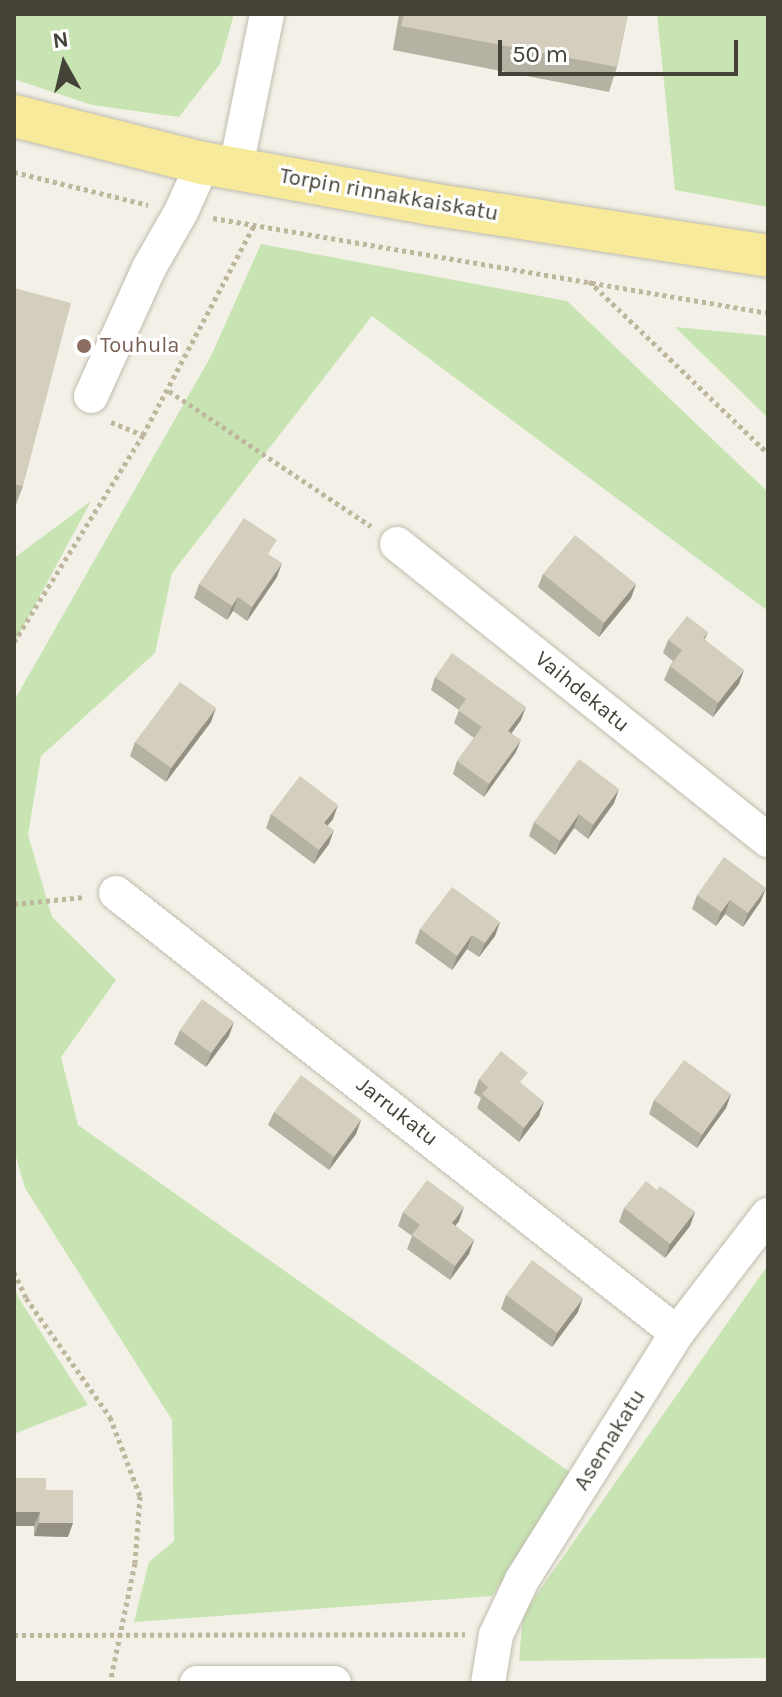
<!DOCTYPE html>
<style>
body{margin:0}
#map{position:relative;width:782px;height:1697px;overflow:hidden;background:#f3f1e7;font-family:Karla,sans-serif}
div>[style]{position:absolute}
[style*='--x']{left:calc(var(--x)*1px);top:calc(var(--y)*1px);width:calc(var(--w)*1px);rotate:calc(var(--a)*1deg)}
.green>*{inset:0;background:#c7e4b2}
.path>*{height:5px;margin-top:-2.5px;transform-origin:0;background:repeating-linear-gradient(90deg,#beb79d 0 4px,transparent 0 8px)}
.roads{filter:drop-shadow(0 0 2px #c0bcad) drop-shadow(0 0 2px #c0bcad)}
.minor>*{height:34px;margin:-17px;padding:0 17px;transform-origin:17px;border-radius:17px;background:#fff}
.major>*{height:42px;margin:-21px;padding:0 21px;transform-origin:21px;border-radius:21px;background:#f8ea9b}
.wall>*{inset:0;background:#b5b1a3}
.shaded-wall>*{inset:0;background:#949084}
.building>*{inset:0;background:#d3cebd}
.dots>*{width:22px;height:22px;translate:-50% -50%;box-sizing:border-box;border:4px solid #fff;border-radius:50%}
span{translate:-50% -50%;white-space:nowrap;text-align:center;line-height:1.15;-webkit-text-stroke:6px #fff;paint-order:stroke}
.street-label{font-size:22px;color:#454237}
.education-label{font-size:22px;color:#785e54}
.left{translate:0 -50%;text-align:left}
.frame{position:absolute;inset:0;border:16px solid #454237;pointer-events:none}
.north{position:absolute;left:24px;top:24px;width:80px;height:80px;-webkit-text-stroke:6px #fff;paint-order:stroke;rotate:352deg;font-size:22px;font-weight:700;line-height:32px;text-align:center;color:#454237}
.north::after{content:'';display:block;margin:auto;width:28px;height:36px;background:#454237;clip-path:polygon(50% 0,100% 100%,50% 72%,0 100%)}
.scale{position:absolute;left:498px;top:40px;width:240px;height:36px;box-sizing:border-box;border:4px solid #454237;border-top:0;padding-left:10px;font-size:24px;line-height:28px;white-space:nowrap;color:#454237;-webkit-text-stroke:6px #fff;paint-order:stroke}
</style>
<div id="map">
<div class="green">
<div style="clip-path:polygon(14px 14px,234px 14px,220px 64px,179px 117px,92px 105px,14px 79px)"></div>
<div style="clip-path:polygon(657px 14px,768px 14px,768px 207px,675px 190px)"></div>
<div style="clip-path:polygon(261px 244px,567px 301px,768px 492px,768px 611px,372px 316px,172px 573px,155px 653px,41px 756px,28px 835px,52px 917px,116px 980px,61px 1057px,78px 1125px,578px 1478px,492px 1596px,134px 1622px,149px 1562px,174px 1541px,172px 1420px,25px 1188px,14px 1150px,14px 701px,211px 356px)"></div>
<div style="clip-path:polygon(675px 327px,768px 336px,768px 418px)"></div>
<div style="clip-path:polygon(91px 501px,14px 644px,14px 558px)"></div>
<div style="clip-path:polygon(768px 1265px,768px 1658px,519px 1661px,523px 1614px)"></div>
<div style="clip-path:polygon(14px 1284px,18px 1297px,88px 1405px,14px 1434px)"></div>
</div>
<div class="path">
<div style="--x:14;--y:172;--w:138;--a:13.8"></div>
<div style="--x:213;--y:218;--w:563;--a:9.71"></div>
<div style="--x:589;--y:281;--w:248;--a:43.9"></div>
<div style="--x:169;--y:391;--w:243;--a:33.8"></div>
<div style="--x:111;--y:422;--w:35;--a:22"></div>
<div style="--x:14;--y:642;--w:244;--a:-58.1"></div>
<div style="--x:143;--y:435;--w:238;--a:-62.1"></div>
<div style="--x:14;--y:904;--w:70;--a:-5.7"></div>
<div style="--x:14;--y:1272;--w:29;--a:65"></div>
<div style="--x:26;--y:1298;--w:146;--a:54.8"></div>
<div style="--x:110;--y:1417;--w:85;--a:69.2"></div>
<div style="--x:140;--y:1496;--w:67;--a:94.3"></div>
<div style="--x:135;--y:1563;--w:123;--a:101.8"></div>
<div style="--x:14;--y:1635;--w:451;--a:-0.1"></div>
</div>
<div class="roads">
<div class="minor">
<div style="--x:236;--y:167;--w:156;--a:-78.5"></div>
<div style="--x:91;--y:396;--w:141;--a:-65.6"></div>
<div style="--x:149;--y:268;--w:64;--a:-60.3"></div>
<div style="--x:181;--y:212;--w:54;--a:-65.8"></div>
<div style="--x:397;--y:544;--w:475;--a:38.6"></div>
<div style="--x:116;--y:893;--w:713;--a:38.11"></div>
<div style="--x:197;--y:1683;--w:137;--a:0"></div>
<div style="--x:488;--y:1683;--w:49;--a:-80.5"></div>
<div style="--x:496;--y:1635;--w:61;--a:-64.7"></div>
<div style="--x:522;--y:1580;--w:292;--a:-57.9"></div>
<div style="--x:677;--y:1333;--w:149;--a:-52.4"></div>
</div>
<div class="major">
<div style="--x:14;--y:116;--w:195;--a:14"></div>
<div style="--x:203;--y:163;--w:231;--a:10.2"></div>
<div style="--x:430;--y:204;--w:342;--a:8.7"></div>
</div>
</div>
<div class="wall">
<div style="clip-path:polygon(399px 14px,628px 14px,617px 67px,609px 92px,393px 50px)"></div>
<div style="clip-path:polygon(14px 288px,23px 486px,14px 510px)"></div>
<div style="clip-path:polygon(271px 556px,277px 577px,247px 621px,233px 611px,227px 620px,194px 598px,199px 584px)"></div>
<div style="clip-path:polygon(543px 574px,636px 584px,631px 598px,599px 637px,538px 587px)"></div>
<div style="clip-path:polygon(708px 632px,705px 640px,739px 684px,713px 717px,664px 680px,670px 666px,673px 661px,663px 653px,668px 640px)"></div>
<div style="clip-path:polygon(435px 677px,521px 720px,512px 733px,516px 752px,484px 797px,453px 774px,457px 761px,474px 738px,454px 723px,459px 710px,431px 690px)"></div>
<div style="clip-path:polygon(211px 722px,166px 782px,130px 756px,135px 742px)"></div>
<div style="clip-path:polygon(614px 803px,588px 839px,574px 828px,555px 855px,529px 836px,534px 822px)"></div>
<div style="clip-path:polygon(271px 814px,333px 819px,328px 825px,329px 844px,314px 864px,266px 828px)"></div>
<div style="clip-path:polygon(697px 895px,761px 901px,743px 927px,725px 914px,716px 926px,692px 909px)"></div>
<div style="clip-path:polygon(500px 922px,495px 936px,479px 957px,467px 949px,452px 970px,415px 943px,420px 929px)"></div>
<div style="clip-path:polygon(180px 1030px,229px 1036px,206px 1067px,174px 1044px)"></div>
<div style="clip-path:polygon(479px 1079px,523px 1085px,539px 1116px,519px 1142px,477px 1108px,481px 1098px,474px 1093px)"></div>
<div style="clip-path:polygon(731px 1094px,726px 1108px,697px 1148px,649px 1114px,654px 1100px)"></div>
<div style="clip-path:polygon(274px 1112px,361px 1120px,356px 1134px,329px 1170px,268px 1125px)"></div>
<div style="clip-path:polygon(657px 1190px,695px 1212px,690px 1226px,665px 1258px,619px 1222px,624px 1208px)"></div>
<div style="clip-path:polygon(403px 1212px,459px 1221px,455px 1226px,474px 1240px,469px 1254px,450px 1280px,407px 1249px,412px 1236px,398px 1226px)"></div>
<div style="clip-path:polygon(506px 1295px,578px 1312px,552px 1347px,501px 1309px)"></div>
<div style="clip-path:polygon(46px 1490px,68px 1537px,34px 1536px,34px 1526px)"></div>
</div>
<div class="shaded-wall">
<div style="clip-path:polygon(282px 563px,277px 577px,247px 621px,252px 607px)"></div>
<div style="clip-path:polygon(636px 584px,631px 598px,599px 637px,604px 623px)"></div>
<div style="clip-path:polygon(238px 597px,233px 611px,227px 620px,232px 606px)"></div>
<div style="clip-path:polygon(744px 670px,739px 684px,713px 717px,718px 703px)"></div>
<div style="clip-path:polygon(526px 707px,521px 720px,504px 743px,508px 731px)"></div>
<div style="clip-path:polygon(216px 708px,211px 722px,166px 782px,171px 768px)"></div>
<div style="clip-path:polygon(521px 740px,516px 752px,484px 797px,489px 784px)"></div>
<div style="clip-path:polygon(619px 789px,614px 803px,588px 839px,593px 825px)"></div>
<div style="clip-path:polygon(338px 805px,333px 819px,319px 836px,324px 823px)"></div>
<div style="clip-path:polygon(579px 814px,574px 828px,555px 855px,560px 841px)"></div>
<div style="clip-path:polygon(334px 830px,329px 844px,314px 864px,319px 850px)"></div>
<div style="clip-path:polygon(766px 888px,761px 901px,743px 927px,748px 913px)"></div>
<div style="clip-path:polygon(730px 900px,725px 914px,716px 926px,721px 912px)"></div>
<div style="clip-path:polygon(500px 922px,495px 936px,479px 957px,485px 943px)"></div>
<div style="clip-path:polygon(472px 935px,467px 949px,452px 970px,457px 956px)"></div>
<div style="clip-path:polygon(234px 1022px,229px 1036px,206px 1067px,211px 1053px)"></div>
<div style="clip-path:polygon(731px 1094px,726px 1108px,697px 1148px,702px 1135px)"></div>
<div style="clip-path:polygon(544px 1102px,539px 1116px,519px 1142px,524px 1128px)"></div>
<div style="clip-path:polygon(361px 1120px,356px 1134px,329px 1170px,334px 1157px)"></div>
<div style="clip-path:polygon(464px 1207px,459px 1221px,447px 1237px,452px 1223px)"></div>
<div style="clip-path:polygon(695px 1212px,690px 1226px,665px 1258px,670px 1244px)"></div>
<div style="clip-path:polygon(474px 1240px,469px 1254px,450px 1280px,455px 1266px)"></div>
<div style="clip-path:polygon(583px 1298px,578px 1312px,552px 1347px,557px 1333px)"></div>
<div style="clip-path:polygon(14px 1512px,40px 1512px,34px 1526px,14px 1526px)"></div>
<div style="clip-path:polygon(39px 1523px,73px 1523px,68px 1537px,34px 1536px)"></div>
</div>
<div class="building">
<div style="clip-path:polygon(404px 14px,628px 14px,617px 67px,401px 26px)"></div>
<div style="clip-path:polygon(14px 288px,71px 303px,23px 486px,14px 484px)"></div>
<div style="clip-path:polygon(244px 518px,277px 540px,268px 554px,282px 563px,252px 607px,238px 597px,232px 606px,199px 584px)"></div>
<div style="clip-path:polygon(575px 535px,636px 584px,604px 623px,543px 574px)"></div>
<div style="clip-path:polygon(687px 616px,708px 632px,703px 638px,744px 670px,718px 703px,670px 666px,682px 650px,668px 640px)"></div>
<div style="clip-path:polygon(452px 653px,526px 707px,508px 731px,521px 740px,489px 784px,457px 761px,482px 727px,458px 710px,466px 699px,435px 677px)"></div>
<div style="clip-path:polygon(180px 682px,216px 708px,171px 768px,135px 742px)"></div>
<div style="clip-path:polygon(579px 759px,619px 789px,593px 825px,579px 814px,560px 841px,534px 822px)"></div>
<div style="clip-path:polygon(300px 776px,338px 805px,324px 823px,334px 830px,319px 850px,271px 814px)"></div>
<div style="clip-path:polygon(724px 857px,766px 888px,748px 913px,730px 900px,721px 912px,697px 895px)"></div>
<div style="clip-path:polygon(452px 887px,500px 922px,485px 943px,472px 935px,457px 956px,420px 929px)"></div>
<div style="clip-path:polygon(202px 999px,234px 1022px,211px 1053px,180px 1030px)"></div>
<div style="clip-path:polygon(501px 1051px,528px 1073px,520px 1082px,544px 1102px,524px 1128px,482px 1094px,488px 1087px,479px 1079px)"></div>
<div style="clip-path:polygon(684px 1060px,731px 1094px,702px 1135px,654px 1100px)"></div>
<div style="clip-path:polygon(301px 1075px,361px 1120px,334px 1157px,274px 1112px)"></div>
<div style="clip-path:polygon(427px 1180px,464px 1207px,452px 1223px,474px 1240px,455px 1266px,412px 1235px,420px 1225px,403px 1212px)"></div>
<div style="clip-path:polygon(646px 1181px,657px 1190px,660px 1186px,695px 1212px,670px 1244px,624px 1208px)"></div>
<div style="clip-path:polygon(532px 1260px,583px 1298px,557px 1333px,506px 1295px)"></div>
<div style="clip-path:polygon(14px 1478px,46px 1478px,46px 1490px,73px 1490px,73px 1523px,39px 1523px,40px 1512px,14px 1512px)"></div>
</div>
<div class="dots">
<div style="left:84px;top:346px;background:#8d6e63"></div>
</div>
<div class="street-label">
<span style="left:389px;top:195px;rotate:10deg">Torpin rinnakkaiskatu</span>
<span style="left:582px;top:692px;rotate:39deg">Vaihdekatu</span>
<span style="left:397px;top:1112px;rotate:38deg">Jarrukatu</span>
<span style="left:610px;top:1440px;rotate:-58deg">Asemakatu</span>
</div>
<div class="education-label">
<span class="left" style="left:100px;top:346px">Touhula</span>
</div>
<div class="frame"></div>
<div class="north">N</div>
<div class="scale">50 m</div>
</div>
